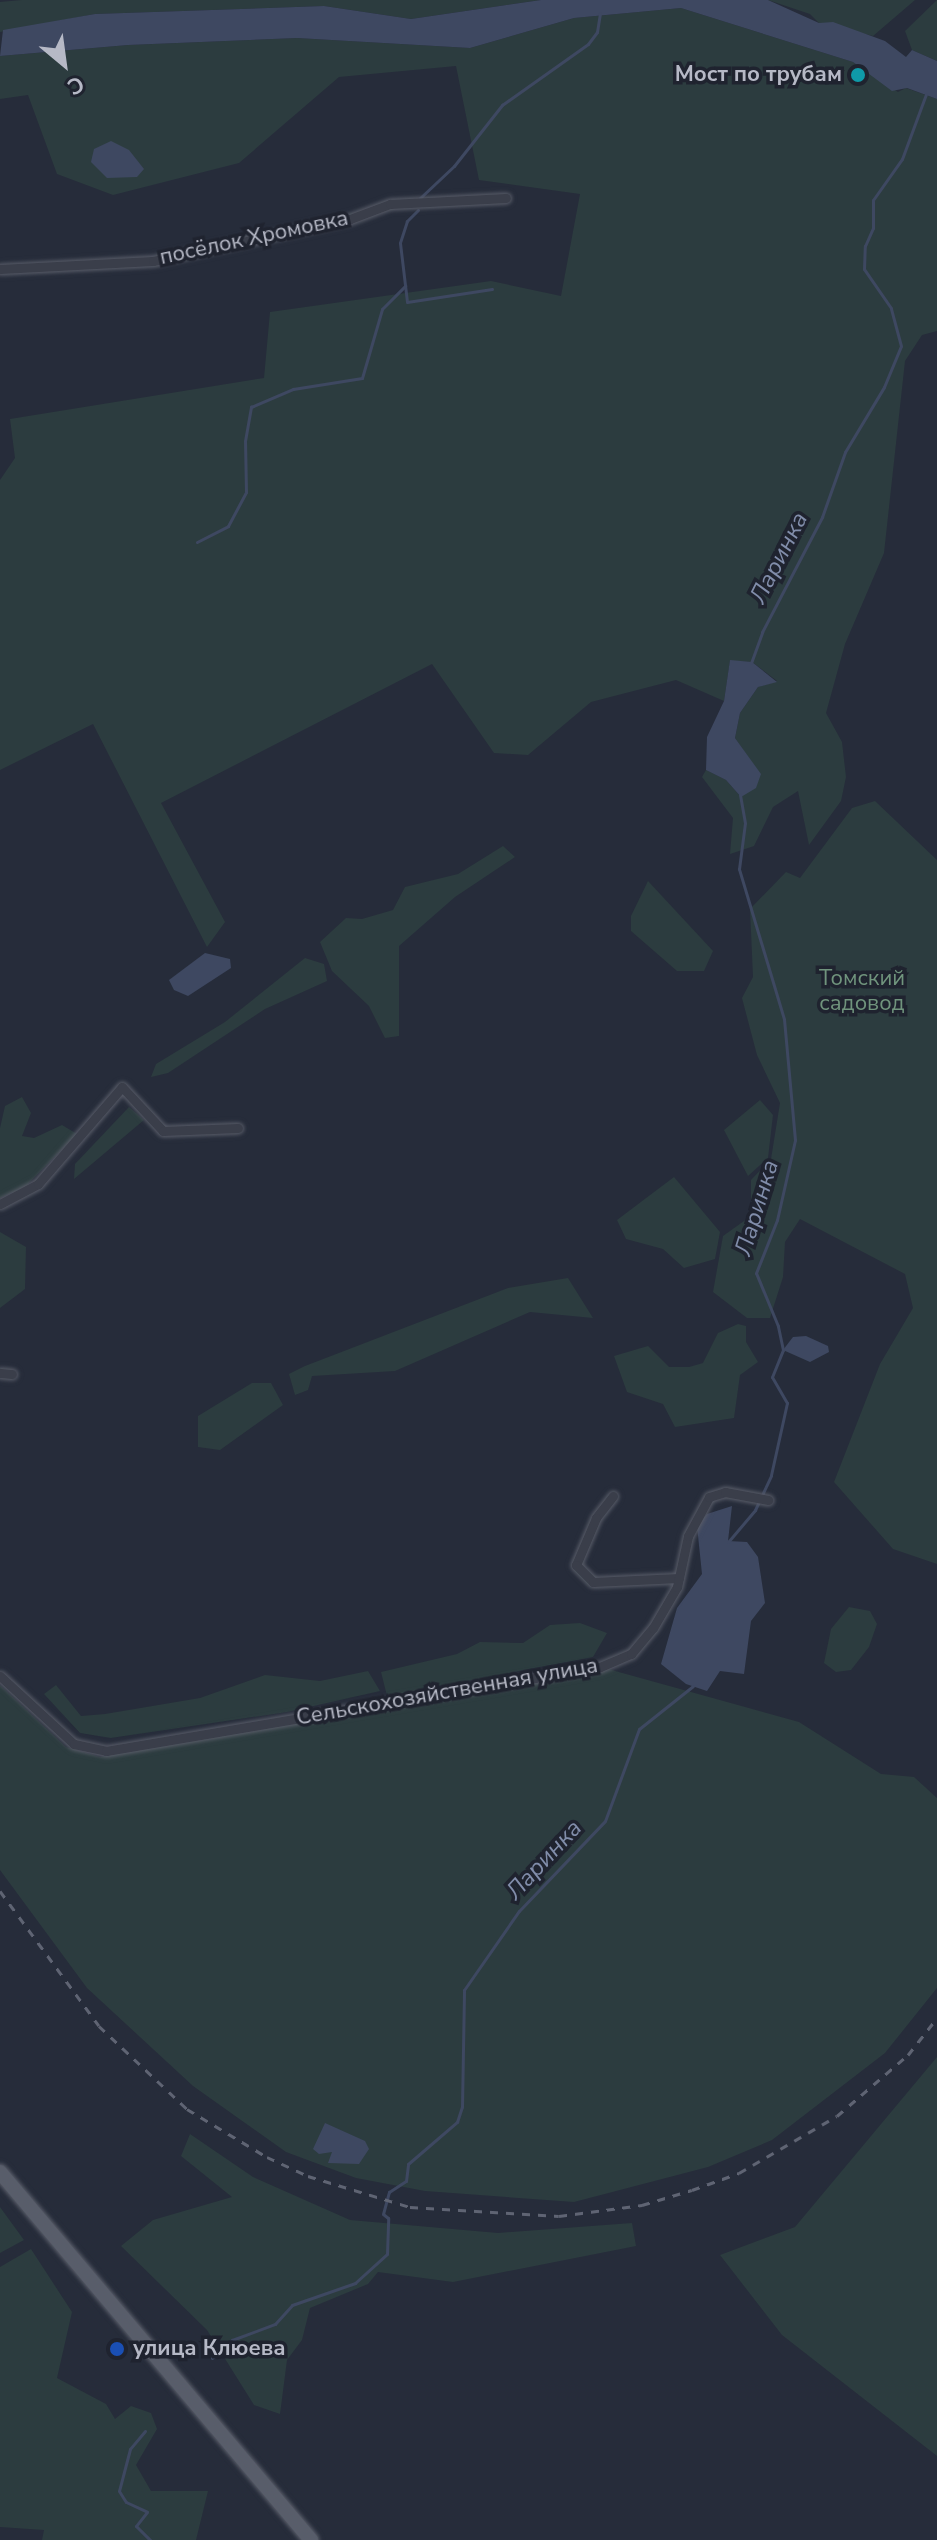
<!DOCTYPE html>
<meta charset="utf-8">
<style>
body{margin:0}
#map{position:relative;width:937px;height:2540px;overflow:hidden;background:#262c3a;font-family:"Nunito Sans",sans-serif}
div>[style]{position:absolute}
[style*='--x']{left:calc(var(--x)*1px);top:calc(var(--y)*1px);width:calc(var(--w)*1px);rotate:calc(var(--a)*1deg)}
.green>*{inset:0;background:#2c3c3f}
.water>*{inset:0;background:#3e4861}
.stream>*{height:3px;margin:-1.5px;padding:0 1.5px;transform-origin:1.5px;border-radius:1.5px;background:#3e4861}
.roads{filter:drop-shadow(0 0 2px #585c68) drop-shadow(0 0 2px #585c68)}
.street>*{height:9px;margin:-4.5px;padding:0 4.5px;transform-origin:4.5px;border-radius:4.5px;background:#3a3e4a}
.primary>*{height:14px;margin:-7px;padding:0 7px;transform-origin:7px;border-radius:7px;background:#585d6a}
.rail>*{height:3px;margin-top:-1.5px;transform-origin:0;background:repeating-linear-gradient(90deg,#5f6473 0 8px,transparent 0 16px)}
.dots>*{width:22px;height:22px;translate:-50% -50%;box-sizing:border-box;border:4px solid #1f232f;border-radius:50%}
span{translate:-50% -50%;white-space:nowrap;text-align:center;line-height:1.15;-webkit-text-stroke:7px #1f232f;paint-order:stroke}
.poi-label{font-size:22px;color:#b6b9c6;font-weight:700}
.right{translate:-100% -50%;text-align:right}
.left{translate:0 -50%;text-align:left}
.street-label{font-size:22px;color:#b6b9c6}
.park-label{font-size:22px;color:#70947d}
.water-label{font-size:24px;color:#818daa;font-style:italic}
.north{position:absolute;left:24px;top:24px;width:80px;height:80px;-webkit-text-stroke:6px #1f232f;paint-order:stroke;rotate:151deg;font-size:22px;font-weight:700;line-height:32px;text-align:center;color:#b6b9c6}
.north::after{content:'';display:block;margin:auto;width:28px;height:36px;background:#b6b9c6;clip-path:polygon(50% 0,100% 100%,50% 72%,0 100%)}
</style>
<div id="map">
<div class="green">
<div style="clip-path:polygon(22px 0,541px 0,411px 19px,324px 6px,95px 14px,0 32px,0 2px)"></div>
<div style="clip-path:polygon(768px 0,915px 0,873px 36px,819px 23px,810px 14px)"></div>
<div style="clip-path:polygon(937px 0,937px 61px,912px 50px,905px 31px)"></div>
<div style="clip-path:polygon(681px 8px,853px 62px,898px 92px,906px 88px,937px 99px,937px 331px,922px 335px,905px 361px,884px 553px,845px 644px,826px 713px,842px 742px,846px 777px,841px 801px,809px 845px,798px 791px,773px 807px,754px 846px,730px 854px,733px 818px,702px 777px,706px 770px,726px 780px,741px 797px,760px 774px,735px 738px,740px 713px,758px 687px,777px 681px,752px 662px,730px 661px,724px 701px,676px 680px,591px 702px,528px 755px,494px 753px,432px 664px,161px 803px,225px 922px,207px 947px,93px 724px,0 770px,0 480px,15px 458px,10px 419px,264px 378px,270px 312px,491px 281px,561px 296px,580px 194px,479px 180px,456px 66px,339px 77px,239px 163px,113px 195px,57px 174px,28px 95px,0 99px,0 56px,128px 45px,297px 38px,470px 48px,574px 18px)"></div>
<div style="clip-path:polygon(875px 801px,937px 860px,937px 1564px,893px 1549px,834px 1482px,880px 1364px,913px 1308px,905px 1274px,800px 1219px,785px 1242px,783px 1277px,770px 1318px,747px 1318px,713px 1292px,723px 1236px,751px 1216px,751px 1180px,771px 1159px,780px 1103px,757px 1055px,742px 998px,753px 977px,750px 909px,786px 872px,800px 878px,852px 808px)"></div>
<div style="clip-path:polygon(503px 846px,515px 857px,455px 897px,399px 946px,399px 1036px,385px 1038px,369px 1006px,332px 971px,320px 942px,346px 918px,362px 919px,393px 910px,405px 887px,458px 874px)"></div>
<div style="clip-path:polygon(648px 881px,713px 951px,704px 971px,677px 971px,631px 931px,631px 916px)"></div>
<div style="clip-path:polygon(305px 958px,324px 964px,327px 981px,265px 1009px,168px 1073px,151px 1077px,156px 1064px,225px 1022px)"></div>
<div style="clip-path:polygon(22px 1097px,31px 1113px,22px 1136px,34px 1138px,62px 1125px,77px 1134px,25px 1187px,0 1198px,0 1128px,5px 1106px)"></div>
<div style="clip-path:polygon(760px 1100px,773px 1115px,768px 1158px,748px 1176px,724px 1130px)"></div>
<div style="clip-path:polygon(129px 1107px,144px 1120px,74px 1179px,75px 1164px)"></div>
<div style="clip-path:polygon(674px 1177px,720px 1232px,715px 1259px,684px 1268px,663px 1249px,626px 1239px,617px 1220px)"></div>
<div style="clip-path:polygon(0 1232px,26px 1247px,25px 1289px,0 1308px)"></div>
<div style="clip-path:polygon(568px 1278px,593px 1318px,530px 1312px,395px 1371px,312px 1376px,308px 1390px,295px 1395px,289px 1374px,305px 1366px,508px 1288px)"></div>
<div style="clip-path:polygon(738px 1324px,746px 1326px,746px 1342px,758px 1362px,740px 1375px,734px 1418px,675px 1427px,663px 1404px,627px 1392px,614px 1356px,648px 1346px,669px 1367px,689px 1367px,703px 1363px,718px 1333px)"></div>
<div style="clip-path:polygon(252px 1383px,271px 1383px,283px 1405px,220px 1450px,198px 1447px,198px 1416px)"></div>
<div style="clip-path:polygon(849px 1607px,870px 1611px,877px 1624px,869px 1647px,851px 1670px,836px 1672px,824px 1663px,831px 1629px)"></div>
<div style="clip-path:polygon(580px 1623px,607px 1633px,593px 1657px,387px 1696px,381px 1672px,457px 1654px,480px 1642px,523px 1643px,550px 1625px)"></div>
<div style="clip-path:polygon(608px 1669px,799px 1722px,881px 1774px,914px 1777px,937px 1798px,937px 1988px,885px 2053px,772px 2140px,708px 2167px,574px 2202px,425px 2191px,356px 2178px,286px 2152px,193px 2086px,87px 1988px,0 1870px,0 1685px,66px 1747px,100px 1757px)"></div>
<div style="clip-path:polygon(368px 1671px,380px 1691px,287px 1712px,111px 1738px,80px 1733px,44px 1694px,56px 1685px,81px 1716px,105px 1714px,200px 1698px,265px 1675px,320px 1681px)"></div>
<div style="clip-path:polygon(937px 2057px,937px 2456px,782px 2335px,720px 2255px,795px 2227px)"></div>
<div style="clip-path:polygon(190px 2134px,253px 2177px,350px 2220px,498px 2233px,632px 2223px,636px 2246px,453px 2282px,378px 2272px,368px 2284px,310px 2308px,302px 2340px,287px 2360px,280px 2414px,254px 2405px,207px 2330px,121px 2246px,153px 2220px,232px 2197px,181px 2156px)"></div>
<div style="clip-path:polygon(0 2207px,24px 2240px,0 2253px)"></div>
<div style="clip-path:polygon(31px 2249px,72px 2312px,57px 2378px,106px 2404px,115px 2419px,131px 2406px,151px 2413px,157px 2429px,136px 2465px,151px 2491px,208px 2491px,196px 2540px,42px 2540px,44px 2530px,0 2527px,0 2267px)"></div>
</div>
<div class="water">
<div style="clip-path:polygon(541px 0,768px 0,819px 23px,833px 22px,885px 41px,906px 57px,912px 50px,937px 61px,937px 99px,907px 88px,892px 91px,853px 62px,681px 8px,574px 18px,470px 48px,297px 38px,128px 45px,0 56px,3px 30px,95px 14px,324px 6px,411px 19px)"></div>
<div style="clip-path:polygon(111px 141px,129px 150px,144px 169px,137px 177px,107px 178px,91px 162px,94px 149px)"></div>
<div style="clip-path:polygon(730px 660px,752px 662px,777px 682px,758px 687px,740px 713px,735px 738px,761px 774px,756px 788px,741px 797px,726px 780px,706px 770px,707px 737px,724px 701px)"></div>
<div style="clip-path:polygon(205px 953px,230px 959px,231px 968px,188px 996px,174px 990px,169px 980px)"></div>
<div style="clip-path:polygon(806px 1336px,828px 1346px,829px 1352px,810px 1362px,783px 1350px,793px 1337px)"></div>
<div style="clip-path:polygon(732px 1506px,728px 1541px,747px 1542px,758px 1557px,765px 1603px,751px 1621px,744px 1674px,720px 1671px,707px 1691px,686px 1684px,661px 1664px,677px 1608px,702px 1574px,697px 1526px,707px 1514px)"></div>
<div style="clip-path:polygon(325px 2123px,365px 2141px,369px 2149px,359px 2164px,328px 2163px,332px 2152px,319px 2154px,313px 2149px)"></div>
</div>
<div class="stream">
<div style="--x:420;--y:198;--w:47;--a:-43.3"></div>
<div style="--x:454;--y:166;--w:78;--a:-51.8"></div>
<div style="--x:502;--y:105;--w:105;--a:-35.3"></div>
<div style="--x:588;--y:44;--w:15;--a:-53"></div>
<div style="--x:597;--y:32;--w:19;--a:-81"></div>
<div style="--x:418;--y:210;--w:16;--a:135"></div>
<div style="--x:407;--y:221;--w:23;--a:108"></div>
<div style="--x:400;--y:243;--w:59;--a:83.2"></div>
<div style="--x:407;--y:302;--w:86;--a:-8.7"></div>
<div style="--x:197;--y:542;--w:35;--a:-27"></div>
<div style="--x:228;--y:526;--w:38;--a:-62"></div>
<div style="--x:246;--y:492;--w:51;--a:-91.1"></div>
<div style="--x:245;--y:441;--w:35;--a:-80"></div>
<div style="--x:251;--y:407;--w:46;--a:-23.2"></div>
<div style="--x:293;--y:389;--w:70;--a:-9.1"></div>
<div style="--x:362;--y:378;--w:72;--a:-73.8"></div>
<div style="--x:382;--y:309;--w:33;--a:-45"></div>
<div style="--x:751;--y:663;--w:33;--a:-70"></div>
<div style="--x:762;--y:632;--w:130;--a:-62.4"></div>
<div style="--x:822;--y:517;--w:69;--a:-70.5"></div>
<div style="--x:845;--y:452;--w:76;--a:-59"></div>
<div style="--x:884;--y:387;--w:44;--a:-67.5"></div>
<div style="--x:901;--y:346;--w:39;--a:-105"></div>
<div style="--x:891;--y:308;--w:47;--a:-124.7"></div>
<div style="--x:864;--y:269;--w:23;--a:-88"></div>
<div style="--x:865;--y:246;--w:20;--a:-66"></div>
<div style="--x:873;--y:228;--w:28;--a:-90"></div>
<div style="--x:873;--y:200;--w:50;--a:-54.7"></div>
<div style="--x:902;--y:159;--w:69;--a:-69.7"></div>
<div style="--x:728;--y:1542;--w:42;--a:-49.8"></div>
<div style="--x:755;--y:1510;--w:38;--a:-65"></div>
<div style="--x:771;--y:1475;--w:74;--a:-77.5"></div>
<div style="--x:787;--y:1403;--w:30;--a:-120"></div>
<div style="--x:772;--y:1377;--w:29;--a:-68"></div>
<div style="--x:783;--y:1350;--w:25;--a:-102"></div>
<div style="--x:778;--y:1326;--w:57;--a:-112.5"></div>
<div style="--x:756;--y:1273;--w:57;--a:-68.4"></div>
<div style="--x:777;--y:1220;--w:82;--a:-77.3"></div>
<div style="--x:795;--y:1140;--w:121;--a:-95.2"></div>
<div style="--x:784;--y:1019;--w:157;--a:-106.7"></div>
<div style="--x:739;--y:869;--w:46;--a:-82.6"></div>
<div style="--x:745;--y:823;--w:29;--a:-100"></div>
<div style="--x:212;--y:2358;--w:27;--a:-42"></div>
<div style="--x:232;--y:2340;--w:46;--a:-20.4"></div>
<div style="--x:275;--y:2324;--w:25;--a:-48"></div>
<div style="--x:292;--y:2305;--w:67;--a:-19.2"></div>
<div style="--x:355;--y:2283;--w:43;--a:-42.2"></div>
<div style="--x:387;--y:2254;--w:36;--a:-88"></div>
<div style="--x:388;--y:2218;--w:6;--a:-141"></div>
<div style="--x:383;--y:2214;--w:23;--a:-75"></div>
<div style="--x:389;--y:2192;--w:20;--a:-33"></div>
<div style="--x:406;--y:2181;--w:17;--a:-83"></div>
<div style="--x:408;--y:2164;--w:65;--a:-40.6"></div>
<div style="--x:457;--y:2122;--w:16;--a:-72"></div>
<div style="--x:462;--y:2107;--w:117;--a:-89"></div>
<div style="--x:464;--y:1990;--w:96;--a:-55.2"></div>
<div style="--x:519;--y:1911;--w:124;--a:-46.3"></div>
<div style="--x:605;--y:1821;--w:98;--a:-69.7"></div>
<div style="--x:639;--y:1729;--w:69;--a:-38.5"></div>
<div style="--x:145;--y:2431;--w:23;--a:130"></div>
<div style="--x:130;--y:2449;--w:43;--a:104.7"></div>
<div style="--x:119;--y:2491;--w:13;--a:58"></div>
<div style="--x:126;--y:2502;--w:23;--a:25"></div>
<div style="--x:147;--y:2512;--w:18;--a:128"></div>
<div style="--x:136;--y:2526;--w:20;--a:45"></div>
</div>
<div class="roads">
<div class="street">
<div style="--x:0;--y:269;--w:153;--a:-3"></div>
<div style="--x:153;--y:261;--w:201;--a:-12"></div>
<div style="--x:350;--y:219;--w:43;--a:-20.6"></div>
<div style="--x:390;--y:204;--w:116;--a:-3"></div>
<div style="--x:0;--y:1204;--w:43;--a:-27.8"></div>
<div style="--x:38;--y:1184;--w:128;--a:-49.1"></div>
<div style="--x:122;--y:1087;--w:60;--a:47"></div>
<div style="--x:163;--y:1131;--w:75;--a:-2.3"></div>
<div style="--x:0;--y:1373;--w:12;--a:5"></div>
<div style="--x:613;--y:1496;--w:28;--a:128"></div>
<div style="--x:596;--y:1518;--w:51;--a:113.1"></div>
<div style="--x:576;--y:1565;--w:24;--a:45"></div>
<div style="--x:593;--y:1582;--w:86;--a:-2.7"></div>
<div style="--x:0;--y:1676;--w:100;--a:42.6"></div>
<div style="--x:74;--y:1744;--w:33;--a:12"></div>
<div style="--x:106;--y:1751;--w:501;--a:-9.65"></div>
<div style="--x:600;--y:1667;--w:34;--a:-23"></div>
<div style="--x:631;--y:1654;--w:34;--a:-50"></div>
<div style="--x:653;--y:1628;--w:48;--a:-59.7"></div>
<div style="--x:677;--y:1587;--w:52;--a:-77.8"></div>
<div style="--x:688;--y:1536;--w:44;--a:-61.7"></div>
<div style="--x:709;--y:1497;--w:17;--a:-17"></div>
<div style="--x:725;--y:1492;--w:44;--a:10.5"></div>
</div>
<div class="primary">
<div style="--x:0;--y:2172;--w:482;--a:49.8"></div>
</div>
</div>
<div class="rail">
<div style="--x:0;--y:1891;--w:167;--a:53.7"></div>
<div style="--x:99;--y:2026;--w:121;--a:43.3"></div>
<div style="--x:187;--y:2109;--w:93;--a:31"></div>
<div style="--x:267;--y:2157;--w:45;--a:24.9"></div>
<div style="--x:308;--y:2176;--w:107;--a:16.9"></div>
<div style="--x:410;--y:2207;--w:149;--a:3.5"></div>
<div style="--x:559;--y:2216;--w:84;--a:-7.5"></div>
<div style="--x:642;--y:2205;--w:52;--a:-16.7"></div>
<div style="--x:692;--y:2190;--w:50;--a:-19.9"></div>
<div style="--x:739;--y:2173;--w:113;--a:-30.2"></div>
<div style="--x:837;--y:2116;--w:94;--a:-40.7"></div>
<div style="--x:908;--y:2055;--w:47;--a:-51.9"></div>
</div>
<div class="dots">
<div style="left:858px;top:75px;background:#0f9aa8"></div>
<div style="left:117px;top:2349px;background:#1a4fb4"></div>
</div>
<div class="poi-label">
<span class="right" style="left:842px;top:75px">Мост по трубам</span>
<span class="left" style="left:133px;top:2349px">улица Клюева</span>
</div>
<div class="street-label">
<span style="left:254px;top:238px;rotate:-12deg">посёлок Хромовка</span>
<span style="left:447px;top:1692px;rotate:-10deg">Сельскохозяйственная улица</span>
</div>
<div class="park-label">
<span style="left:862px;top:991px">Томский<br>садовод</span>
</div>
<div class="water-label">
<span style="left:779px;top:558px;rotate:-63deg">Ларинка</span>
<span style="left:757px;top:1208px;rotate:-73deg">Ларинка</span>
<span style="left:544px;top:1860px;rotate:-47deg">Ларинка</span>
</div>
<div class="north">С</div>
</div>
